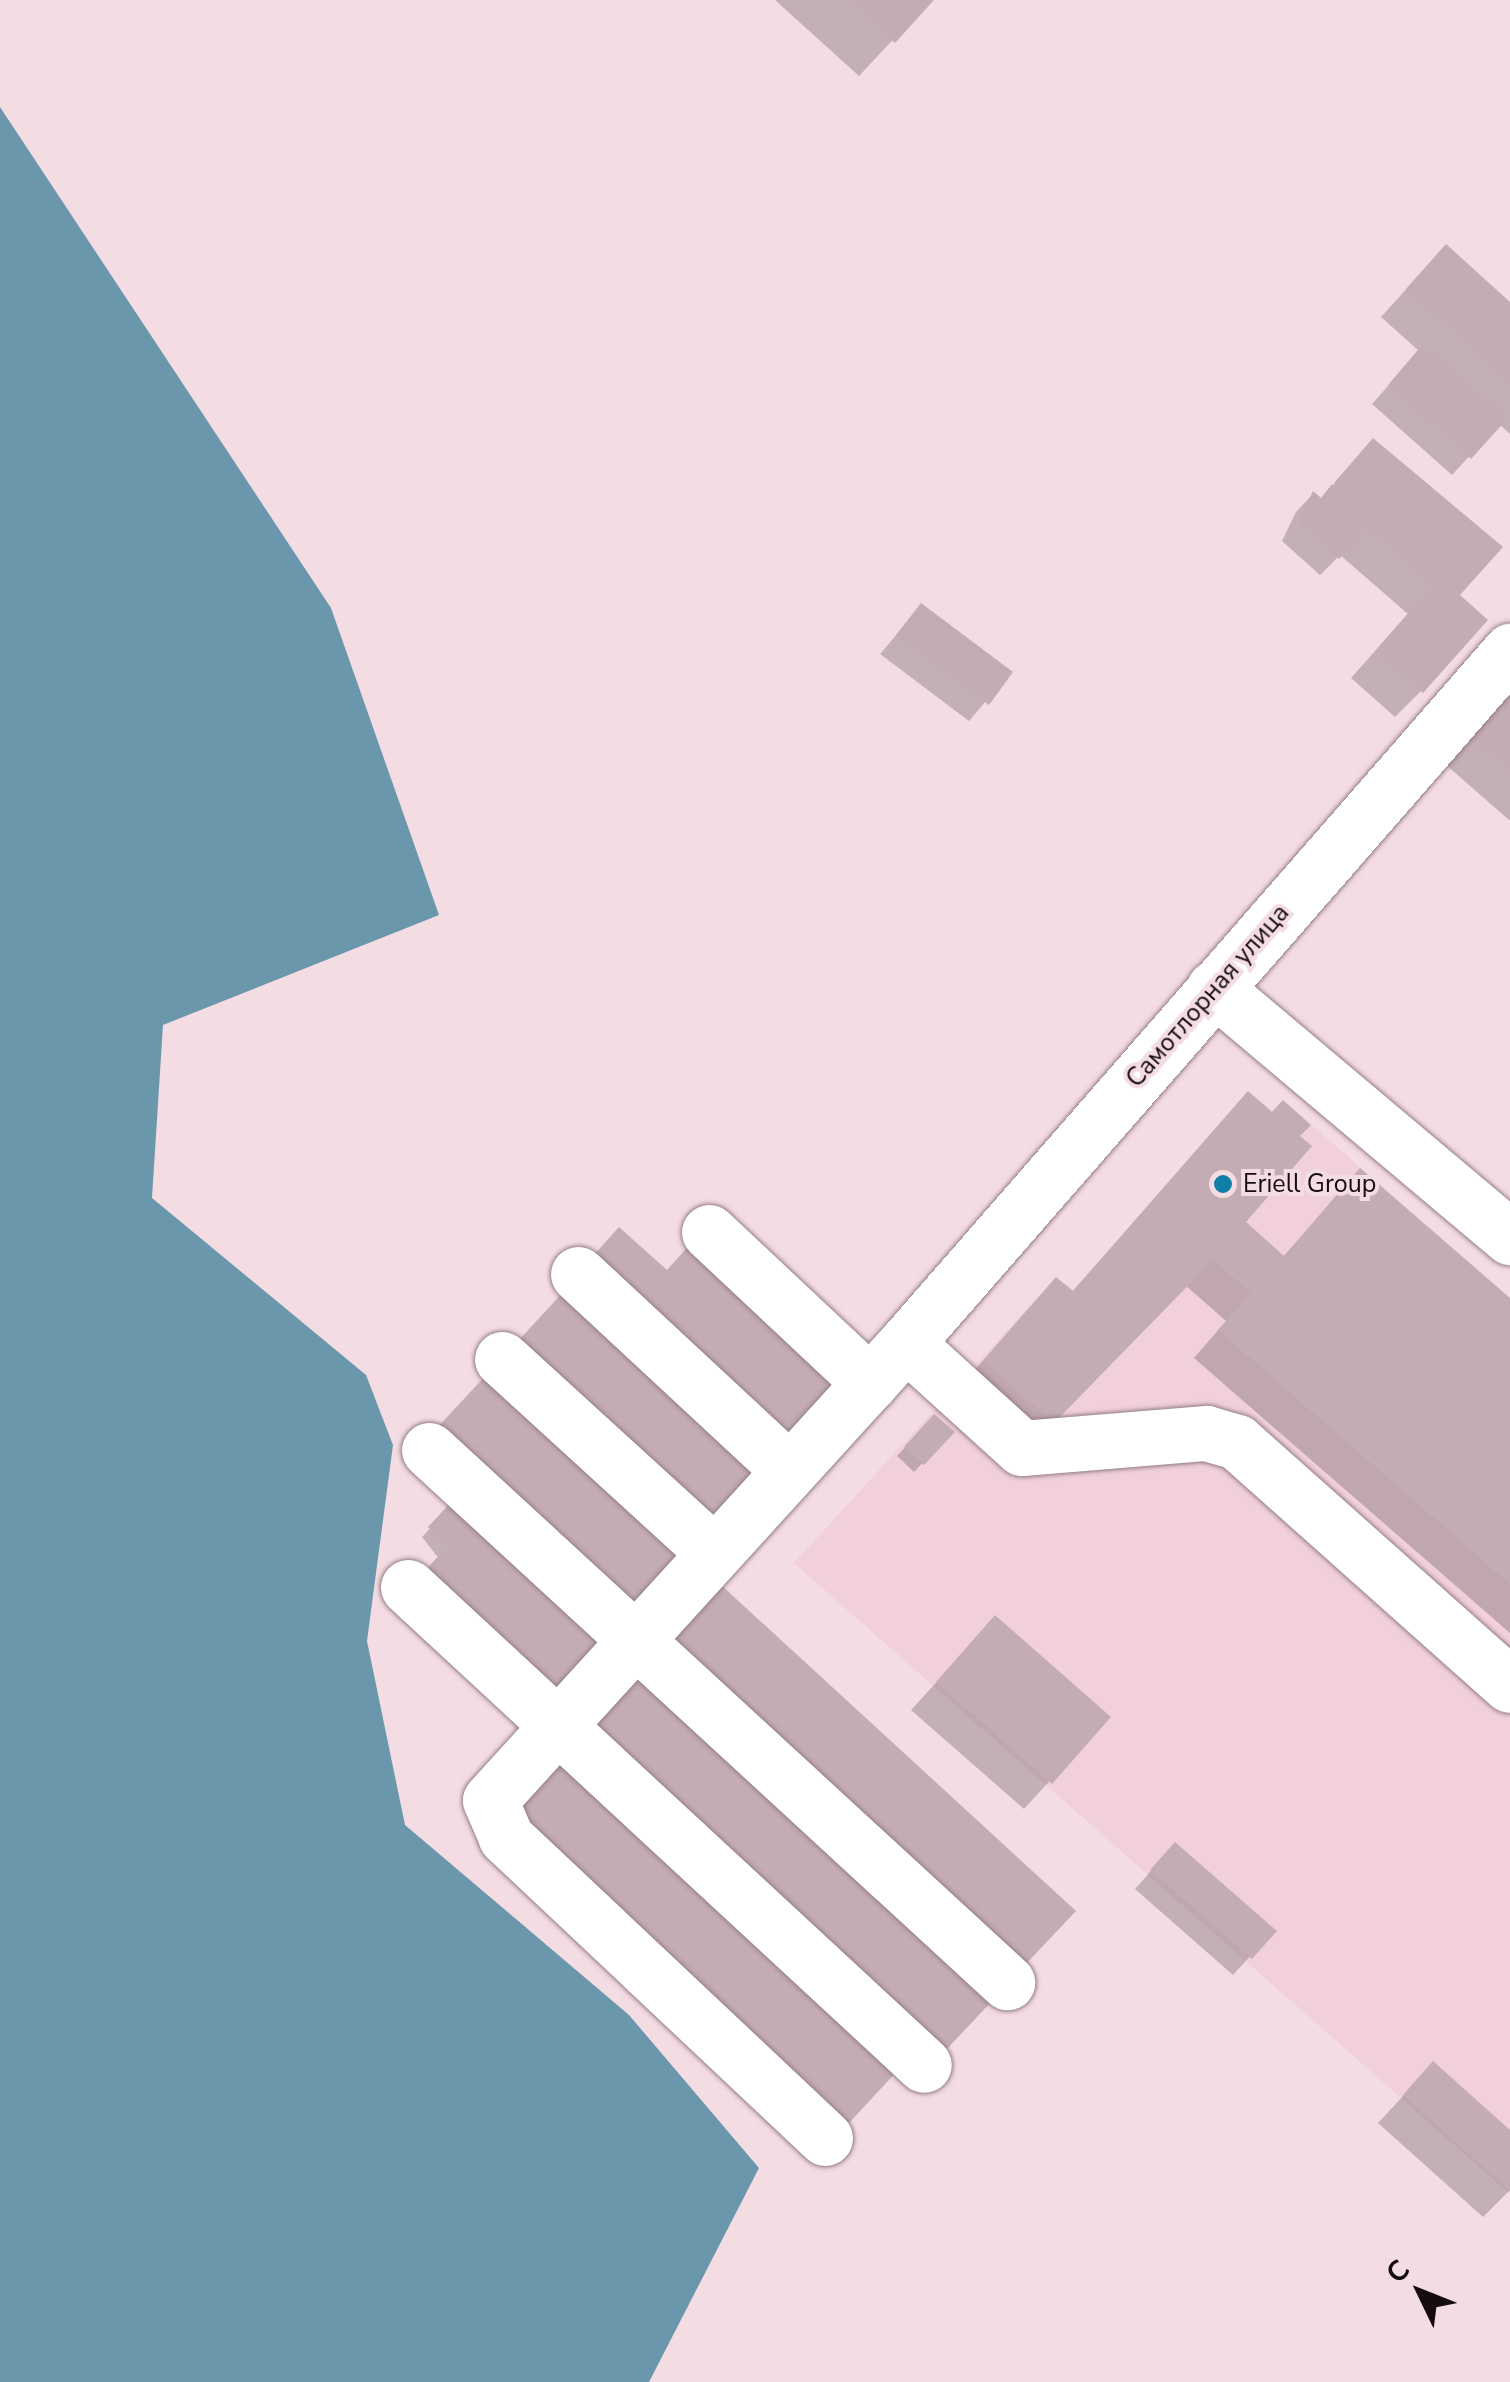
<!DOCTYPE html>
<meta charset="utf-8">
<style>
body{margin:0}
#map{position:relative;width:1510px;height:2382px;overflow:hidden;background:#f4dce3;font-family:"Nunito Sans",sans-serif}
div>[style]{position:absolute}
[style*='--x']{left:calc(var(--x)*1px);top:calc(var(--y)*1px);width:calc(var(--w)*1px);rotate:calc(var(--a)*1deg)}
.built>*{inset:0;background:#f1d0db}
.water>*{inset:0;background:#6b97ad}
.shadow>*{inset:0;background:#0003}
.building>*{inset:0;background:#c4acb4}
.roads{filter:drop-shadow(0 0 2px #947e85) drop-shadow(0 0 2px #947e85)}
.minor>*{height:55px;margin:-27.5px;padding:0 27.5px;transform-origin:27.5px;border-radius:27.5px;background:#fff}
.dots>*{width:28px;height:28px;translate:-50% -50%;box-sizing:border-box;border:5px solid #f4dce3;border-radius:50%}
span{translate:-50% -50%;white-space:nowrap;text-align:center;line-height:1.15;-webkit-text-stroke:8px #f4dce3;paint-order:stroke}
.street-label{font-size:25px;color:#140c0f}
.poi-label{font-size:25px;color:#140c0f}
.left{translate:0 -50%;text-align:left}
.north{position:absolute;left:1370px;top:2242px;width:100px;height:100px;-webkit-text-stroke:8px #f4dce3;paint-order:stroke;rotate:313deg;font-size:28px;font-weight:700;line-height:40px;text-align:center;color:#140c0f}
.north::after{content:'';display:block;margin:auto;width:35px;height:45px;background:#140c0f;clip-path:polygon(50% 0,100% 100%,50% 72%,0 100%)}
</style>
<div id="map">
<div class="built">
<div style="clip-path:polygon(1248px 1091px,1272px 1111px,1283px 1100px,1510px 1298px,1510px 2194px,794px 1563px,1056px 1277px,1074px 1291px)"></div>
</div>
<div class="water">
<div style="clip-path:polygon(0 107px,331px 608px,439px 915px,163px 1025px,152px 1198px,366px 1375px,393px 1445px,367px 1641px,405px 1825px,629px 2015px,759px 2168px,649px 2382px,0 2382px)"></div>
</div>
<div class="shadow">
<div style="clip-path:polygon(775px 0,930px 0,859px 76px)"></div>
<div style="clip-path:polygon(1420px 274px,1510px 305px,1510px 434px,1499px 424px,1452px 475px,1372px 404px,1419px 351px,1381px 317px)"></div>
<div style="clip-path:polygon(1356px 459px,1417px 475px,1500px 548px,1457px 596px,1421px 691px,1395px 717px,1351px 678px,1408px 614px,1340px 555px,1320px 575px,1282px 541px,1296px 512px,1313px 494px,1320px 500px)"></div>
<div style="clip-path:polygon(921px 606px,1010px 673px,969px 721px,880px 654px)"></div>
<div style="clip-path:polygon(1510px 691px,1510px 819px,1509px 820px,1445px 764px)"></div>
<div style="clip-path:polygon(1248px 1094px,1297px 1136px,1242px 1222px,1282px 1258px,1361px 1171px,1510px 1302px,1510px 1633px,1194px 1358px,1226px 1321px,1185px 1285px,1026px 1448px,958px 1389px,1030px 1307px,1071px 1293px)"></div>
<div style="clip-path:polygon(934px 1417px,951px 1433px,914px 1472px,897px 1456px)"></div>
<div style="clip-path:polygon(453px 1504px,548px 1698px,422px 1537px)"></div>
<div style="clip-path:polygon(995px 1618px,1107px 1718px,1024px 1809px,911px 1710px)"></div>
<div style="clip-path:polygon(1158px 1863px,1273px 1931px,1233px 1975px,1135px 1889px)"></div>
<div style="clip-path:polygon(1433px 2064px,1510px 2133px,1510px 2190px,1483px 2217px,1378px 2123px)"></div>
</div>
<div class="building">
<div style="clip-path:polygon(848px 0,934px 0,895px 43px)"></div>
<div style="clip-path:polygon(1446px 244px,1510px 302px,1510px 384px,1406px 289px)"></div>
<div style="clip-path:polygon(1423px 344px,1508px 418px,1471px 459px,1388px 385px)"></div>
<div style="clip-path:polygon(1373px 438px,1503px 547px,1460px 595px,1488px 620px,1423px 693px,1375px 651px,1432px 586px,1367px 528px,1339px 559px,1298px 523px,1313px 491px,1321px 498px,1332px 484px,1374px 521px,1334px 483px)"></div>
<div style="clip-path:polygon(921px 603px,1013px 672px,989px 705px,896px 635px)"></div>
<div style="clip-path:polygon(1510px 690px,1510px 772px,1470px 736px)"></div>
<div style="clip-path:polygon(1248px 1091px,1272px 1112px,1283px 1100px,1311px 1125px,1300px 1136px,1312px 1146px,1246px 1222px,1284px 1256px,1360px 1168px,1510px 1298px,1510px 1584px,1218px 1330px,1251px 1293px,1213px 1260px,1054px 1423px,983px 1361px,1056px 1277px,1073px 1291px)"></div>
<div style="clip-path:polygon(619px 1227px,667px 1270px,692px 1242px,841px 1378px,788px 1436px,592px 1257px)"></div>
<div style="clip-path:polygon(567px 1288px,759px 1467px,709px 1519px,518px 1341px)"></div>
<div style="clip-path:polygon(487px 1374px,682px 1552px,632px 1607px,437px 1428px)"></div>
<div style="clip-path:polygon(934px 1414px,955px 1432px,924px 1465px,904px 1447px)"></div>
<div style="clip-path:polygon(453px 1500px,606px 1640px,558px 1692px,425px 1571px,448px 1545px,428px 1527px)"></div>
<div style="clip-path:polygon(708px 1573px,1076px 1911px,1024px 1966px,657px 1629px)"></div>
<div style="clip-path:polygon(995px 1615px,1111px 1717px,1052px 1784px,936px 1682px)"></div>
<div style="clip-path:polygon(628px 1661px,994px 1999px,944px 2052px,579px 1714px)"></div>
<div style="clip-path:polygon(562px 1756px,900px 2068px,849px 2123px,511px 1811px)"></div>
<div style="clip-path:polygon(1175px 1842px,1277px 1931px,1252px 1959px,1150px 1870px)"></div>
<div style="clip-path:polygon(1433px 2061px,1510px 2130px,1510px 2191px,1403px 2095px)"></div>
</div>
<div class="roads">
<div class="minor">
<div style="--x:1214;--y:988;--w:387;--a:40.1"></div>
<div style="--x:709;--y:1232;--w:221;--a:43.2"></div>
<div style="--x:578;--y:1274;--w:288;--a:42.9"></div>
<div style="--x:906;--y:1343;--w:156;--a:42.2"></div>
<div style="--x:1022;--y:1448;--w:185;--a:-4.7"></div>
<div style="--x:1206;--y:1433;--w:32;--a:16"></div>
<div style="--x:1237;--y:1442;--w:365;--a:41.7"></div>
<div style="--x:502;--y:1359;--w:286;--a:42.4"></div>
<div style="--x:429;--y:1450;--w:786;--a:42.63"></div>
<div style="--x:408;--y:1587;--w:703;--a:42.81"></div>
<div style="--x:825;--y:2138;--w:439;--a:-136.7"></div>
<div style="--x:506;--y:1837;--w:40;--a:-113.4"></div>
<div style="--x:490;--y:1800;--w:618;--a:-47.69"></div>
<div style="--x:906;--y:1343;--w:919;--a:-48.88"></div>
</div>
</div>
<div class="dots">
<div style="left:1223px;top:1184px;background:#107fa7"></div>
</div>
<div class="street-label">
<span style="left:1208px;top:996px;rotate:-49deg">Самотлорная улица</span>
</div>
<div class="poi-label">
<span class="left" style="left:1243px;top:1184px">Eriell Group</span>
</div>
<div class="north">С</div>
</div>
